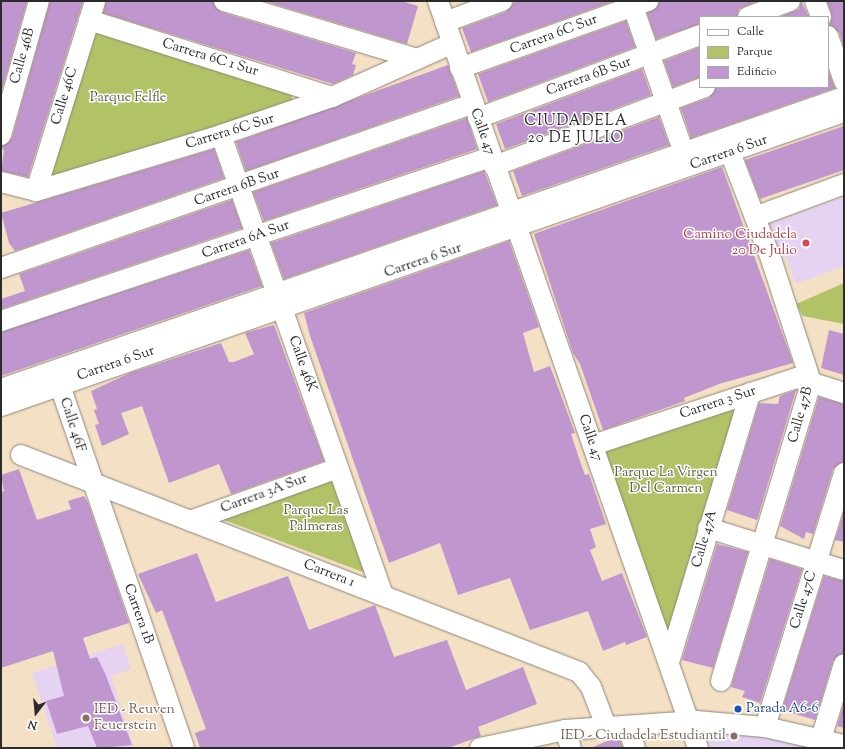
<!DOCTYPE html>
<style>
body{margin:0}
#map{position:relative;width:845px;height:749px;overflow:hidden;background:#f4e0c5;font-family:"Sorts Mill Goudy",serif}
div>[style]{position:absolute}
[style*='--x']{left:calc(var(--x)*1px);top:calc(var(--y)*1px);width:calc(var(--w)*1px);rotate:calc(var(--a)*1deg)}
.built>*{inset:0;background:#e5d3f1}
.green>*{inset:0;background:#b1c366}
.building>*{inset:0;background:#bf96cd}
.roads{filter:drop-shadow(0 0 1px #908678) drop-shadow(0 0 1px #908678)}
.minor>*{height:20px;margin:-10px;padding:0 10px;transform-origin:10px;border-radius:10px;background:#fff}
.dots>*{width:11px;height:11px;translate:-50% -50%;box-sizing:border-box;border:2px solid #fff;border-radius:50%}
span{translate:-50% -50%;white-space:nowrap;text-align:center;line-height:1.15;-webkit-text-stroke:3px #fff;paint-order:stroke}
.street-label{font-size:14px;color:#2b2b2b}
.park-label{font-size:14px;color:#5a6040}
.health-label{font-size:14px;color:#be3a42}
.right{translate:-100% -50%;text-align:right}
.transit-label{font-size:14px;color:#164399}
.left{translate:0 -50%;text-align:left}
.education-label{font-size:14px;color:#785e54}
.neighbourhood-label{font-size:15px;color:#2b2b2b;letter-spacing:1px}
.frame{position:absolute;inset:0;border:2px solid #2b2b2b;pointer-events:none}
.legend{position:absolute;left:699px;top:16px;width:130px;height:72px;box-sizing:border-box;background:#fff;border:1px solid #aaa;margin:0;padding:5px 7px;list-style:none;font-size:12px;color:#2b2b2b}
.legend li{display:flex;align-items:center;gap:8px;height:20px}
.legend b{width:20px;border:1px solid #aaa}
.north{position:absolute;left:16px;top:693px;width:40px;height:40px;-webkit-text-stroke:3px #fff;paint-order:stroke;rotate:196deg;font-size:11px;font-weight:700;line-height:16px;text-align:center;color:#2b2b2b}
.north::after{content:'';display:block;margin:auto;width:14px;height:18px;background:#2b2b2b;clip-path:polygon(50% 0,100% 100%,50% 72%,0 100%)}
</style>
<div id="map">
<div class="built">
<div style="clip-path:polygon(844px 196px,844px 266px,796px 284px,783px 251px,775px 250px,768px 239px,772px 233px,769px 224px)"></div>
<div style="clip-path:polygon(123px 644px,131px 669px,111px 676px,134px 748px,57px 748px,32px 673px)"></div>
<div style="clip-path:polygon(704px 728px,741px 732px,823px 748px,705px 748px,700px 732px)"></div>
</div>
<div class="green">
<div style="clip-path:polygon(89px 24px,293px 86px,291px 110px,38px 189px)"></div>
<div style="clip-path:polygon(844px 283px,844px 324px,803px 316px,796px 304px)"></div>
<div style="clip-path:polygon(748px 396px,669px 661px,598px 447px)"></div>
<div style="clip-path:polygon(337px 476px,371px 575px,224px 520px,226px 514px)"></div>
</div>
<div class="building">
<div style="clip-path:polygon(1px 1px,27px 1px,1px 93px)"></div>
<div style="clip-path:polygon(50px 1px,83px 1px,28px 177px,1px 171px,4px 151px,1px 146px,12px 138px)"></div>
<div style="clip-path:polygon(106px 1px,213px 1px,221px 12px,356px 53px,352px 64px,356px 65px,353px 75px,333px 84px,103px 13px)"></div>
<div style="clip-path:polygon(264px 1px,401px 1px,418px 6px,407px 44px)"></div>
<div style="clip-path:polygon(515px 1px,614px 1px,471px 52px,462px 28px,506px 12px)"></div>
<div style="clip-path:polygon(661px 1px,758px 1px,739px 9px,737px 17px,700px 17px,700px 24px,656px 39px,647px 13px)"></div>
<div style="clip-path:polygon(801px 1px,809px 17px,780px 17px,799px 9px)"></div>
<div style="clip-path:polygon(827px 1px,844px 1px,844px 47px,839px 32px,829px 25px,832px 18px)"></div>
<div style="clip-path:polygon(626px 21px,635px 47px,488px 102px,478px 74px)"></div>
<div style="clip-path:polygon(700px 47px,700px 77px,673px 87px,664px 61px)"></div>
<div style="clip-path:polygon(448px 65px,459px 96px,246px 171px,236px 142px)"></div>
<div style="clip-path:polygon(642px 69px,651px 95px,505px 149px,496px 124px)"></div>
<div style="clip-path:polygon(828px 70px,835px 88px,691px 138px,681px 108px,709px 98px,716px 87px,828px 87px)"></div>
<div style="clip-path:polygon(659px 117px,669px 145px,522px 196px,513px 171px)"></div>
<div style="clip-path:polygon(467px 118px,477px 149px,264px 221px,253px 192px)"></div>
<div style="clip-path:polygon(844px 126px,844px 170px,760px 199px,745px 160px)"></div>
<div style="clip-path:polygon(214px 149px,224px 178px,15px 251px,9px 243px,1px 213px)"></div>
<div style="clip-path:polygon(722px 167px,793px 363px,719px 384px,684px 398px,685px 401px,603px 430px,580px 364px,573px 353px,534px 234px)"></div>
<div style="clip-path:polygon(484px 171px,497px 205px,284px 279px,271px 243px)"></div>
<div style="clip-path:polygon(232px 200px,242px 228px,1px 309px,1px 299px,25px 291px,19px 274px)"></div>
<div style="clip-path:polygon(509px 241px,539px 327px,523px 333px,534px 372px,550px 366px,575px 433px,571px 434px,581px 464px,585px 475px,589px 474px,606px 524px,590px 529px,596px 547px,590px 550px,602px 581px,622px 573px,647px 637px,626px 645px,625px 642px,603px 651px,588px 611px,530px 630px,510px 578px,458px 595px,440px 543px,389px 563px,310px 336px,304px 313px)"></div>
<div style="clip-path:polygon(249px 250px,262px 286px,1px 376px,1px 332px)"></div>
<div style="clip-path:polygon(274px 325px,324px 461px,231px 494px,219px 464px,169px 483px,142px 406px,121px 413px,129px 434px,102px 446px,95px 425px,99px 424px,94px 410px,97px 409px,91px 391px,130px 373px,221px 343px,229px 362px,234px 362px,254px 354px,245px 333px)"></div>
<div style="clip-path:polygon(829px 330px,844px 334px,844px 375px,821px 368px)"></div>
<div style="clip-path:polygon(796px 390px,757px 520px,727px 510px,759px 403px,778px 404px,780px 396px)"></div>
<div style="clip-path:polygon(819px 397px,844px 404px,844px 462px,833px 469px,813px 534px,806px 532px,804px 539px,780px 526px)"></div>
<div style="clip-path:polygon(19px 469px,37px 520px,71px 509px,68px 501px,84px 496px,88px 503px,129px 623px,83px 638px,90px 659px,97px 657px,105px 673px,132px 745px,97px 748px,88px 726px,57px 734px,46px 701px,64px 696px,53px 651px,1px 668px,1px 492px,4px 491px,1px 475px)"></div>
<div style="clip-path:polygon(844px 512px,844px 542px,835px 540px)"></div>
<div style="clip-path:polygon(717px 544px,748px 552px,713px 668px,682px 660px)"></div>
<div style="clip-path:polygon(197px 553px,216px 602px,288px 576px,309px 630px,375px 605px,394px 657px,447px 640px,466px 690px,523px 667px,537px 704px,478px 727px,481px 736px,448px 748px,200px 748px,195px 733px,206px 729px,162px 610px,156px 613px,138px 574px)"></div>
<div style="clip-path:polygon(770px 559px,802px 569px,760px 703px,742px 697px,745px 691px,731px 687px)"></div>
<div style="clip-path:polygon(824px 576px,844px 581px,844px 653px,833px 661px,815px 720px,782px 710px)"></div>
<div style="clip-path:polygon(844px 703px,844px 728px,837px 726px)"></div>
<div style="clip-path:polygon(619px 738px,623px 748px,591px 748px,614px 738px)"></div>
</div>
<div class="roads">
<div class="minor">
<div style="--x:224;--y:1;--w:202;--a:16.7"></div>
<div style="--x:438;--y:1;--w:791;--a:70.81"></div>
<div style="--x:631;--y:1;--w:174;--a:70.8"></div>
<div style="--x:815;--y:1;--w:17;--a:69"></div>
<div style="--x:748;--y:17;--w:45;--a:-20.9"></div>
<div style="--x:89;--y:20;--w:255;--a:17.6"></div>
<div style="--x:445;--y:22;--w:61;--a:-20.2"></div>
<div style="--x:828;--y:36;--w:48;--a:70.4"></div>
<div style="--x:460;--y:68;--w:200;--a:-19.6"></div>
<div style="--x:478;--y:118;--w:237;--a:-20.5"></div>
<div style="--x:1;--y:135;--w:139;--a:-74.2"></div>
<div style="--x:221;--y:135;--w:487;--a:70.6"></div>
<div style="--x:494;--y:166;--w:225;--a:-20.5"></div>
<div style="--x:1;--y:182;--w:36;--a:14"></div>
<div style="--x:36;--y:191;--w:193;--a:-16.8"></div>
<div style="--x:221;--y:135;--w:117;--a:-18.9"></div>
<div style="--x:332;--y:97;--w:130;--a:-24"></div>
<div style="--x:36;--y:191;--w:199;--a:-72.7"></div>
<div style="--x:755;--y:217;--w:95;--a:-20.3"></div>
<div style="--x:1;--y:268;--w:499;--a:-19.2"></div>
<div style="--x:1;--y:321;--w:517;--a:-18.51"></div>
<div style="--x:55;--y:371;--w:398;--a:71.1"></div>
<div style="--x:1;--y:389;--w:892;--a:-19.11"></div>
<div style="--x:1;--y:406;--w:893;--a:-19.23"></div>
<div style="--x:593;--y:445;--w:215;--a:-18.2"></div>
<div style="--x:797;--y:378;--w:49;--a:17.7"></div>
<div style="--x:21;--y:455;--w:599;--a:21.25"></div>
<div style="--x:579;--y:672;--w:19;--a:51"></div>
<div style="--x:591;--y:687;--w:42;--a:69"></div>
<div style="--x:190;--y:521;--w:157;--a:-19.7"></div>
<div style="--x:708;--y:528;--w:142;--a:17.2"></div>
<div style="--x:669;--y:662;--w:281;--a:-73.2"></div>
<div style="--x:721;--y:681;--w:312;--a:-73.2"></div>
<div style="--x:811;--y:382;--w:129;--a:-108"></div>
<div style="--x:771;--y:259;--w:115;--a:-111"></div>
<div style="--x:627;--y:726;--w:23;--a:70"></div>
<div style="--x:765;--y:727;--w:266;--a:-72.7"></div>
<div style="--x:565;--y:730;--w:19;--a:72"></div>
<div style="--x:821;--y:739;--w:78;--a:-73"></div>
<div style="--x:480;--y:748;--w:87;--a:-12"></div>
<div style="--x:565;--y:730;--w:131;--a:-3.9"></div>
<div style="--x:696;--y:721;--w:69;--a:5"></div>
<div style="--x:765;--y:727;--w:81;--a:12.8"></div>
</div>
</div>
<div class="dots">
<div style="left:806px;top:243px;background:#e0444e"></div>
<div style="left:738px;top:709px;background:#1a4fb4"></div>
<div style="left:86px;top:718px;background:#8d6e63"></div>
<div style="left:734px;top:736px;background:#8d6e63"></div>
</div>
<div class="street-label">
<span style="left:554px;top:35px;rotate:-20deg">Carrera 6C Sur</span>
<span style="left:23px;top:56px;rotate:-74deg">Calle 46B</span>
<span style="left:210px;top:58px;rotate:17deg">Carrera 6C 1 Sur</span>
<span style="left:589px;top:77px;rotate:-20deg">Carrera 6B Sur</span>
<span style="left:65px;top:96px;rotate:-73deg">Calle 46C</span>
<span style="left:230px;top:132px;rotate:-17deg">Carrera 6C Sur</span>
<span style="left:482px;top:132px;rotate:70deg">Calle 47</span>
<span style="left:729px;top:153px;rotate:-19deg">Carrera 6 Sur</span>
<span style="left:237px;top:188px;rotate:-19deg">Carrera 6B Sur</span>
<span style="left:246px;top:240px;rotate:-19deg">Carrera 6A Sur</span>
<span style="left:423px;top:261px;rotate:-19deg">Carrera 6 Sur</span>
<span style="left:116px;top:364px;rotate:-19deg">Carrera 6 Sur</span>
<span style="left:302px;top:364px;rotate:70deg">Calle 46K</span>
<span style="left:718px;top:403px;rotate:-18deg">Carrera 3 Sur</span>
<span style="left:801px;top:415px;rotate:-74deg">Calle 47B</span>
<span style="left:72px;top:425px;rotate:72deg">Calle 46F</span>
<span style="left:590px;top:438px;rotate:71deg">Calle 47</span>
<span style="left:264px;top:494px;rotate:-20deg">Carrera 3A Sur</span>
<span style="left:705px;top:539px;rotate:-74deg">Calle 47A</span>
<span style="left:329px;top:574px;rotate:21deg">Carrera 1</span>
<span style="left:804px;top:600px;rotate:-73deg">Calle 47C</span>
<span style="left:138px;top:614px;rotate:70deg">Carrera 1B</span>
</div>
<div class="park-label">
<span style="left:128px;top:98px">Parque Felfle</span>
<span style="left:666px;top:481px">Parque La Virgen<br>Del Carmen</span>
<span style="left:316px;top:519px">Parque Las<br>Palmeras</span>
</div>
<div class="health-label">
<span class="right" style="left:797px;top:243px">Camino Ciudadela<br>20 De Julio</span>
</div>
<div class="transit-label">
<span class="left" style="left:746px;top:709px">Parada A6-6</span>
</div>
<div class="education-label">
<span class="left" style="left:94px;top:718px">IED - Reuven<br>Feuerstein</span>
<span class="right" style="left:726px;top:736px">IED - Ciudadela Estudiantil</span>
</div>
<div class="neighbourhood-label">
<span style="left:576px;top:130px">CIUDADELA<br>20 DE JULIO</span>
</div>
<div class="frame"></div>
<ul class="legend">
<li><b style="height:5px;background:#fff"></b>Calle</li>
<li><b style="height:11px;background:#b1c366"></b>Parque</li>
<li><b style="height:11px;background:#bf96cd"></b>Edificio</li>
</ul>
<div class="north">N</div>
</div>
